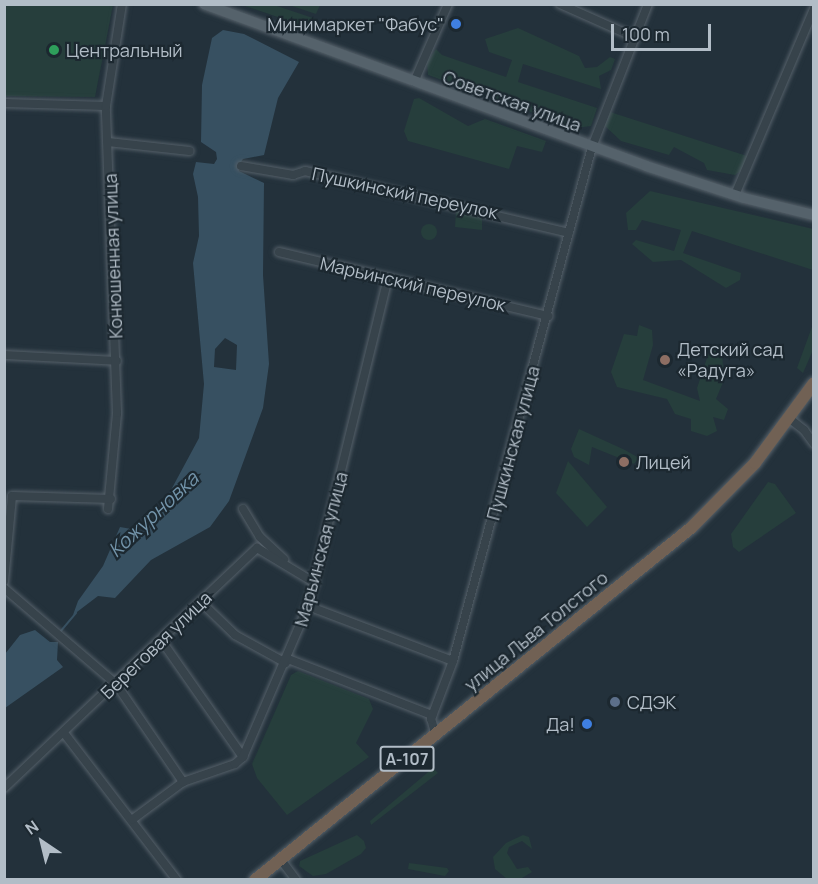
<!DOCTYPE html>
<meta charset="utf-8">
<style>
body{margin:0}
#map{position:relative;width:818px;height:884px;overflow:hidden;background:#23313b;font-family:Manrope,sans-serif}
div>[style]{position:absolute}
[style*='--x']{left:calc(var(--x)*1px);top:calc(var(--y)*1px);width:calc(var(--w)*1px);rotate:calc(var(--a)*1deg)}
.green>*{inset:0;background:#263e3c}
.round{border-radius:50%}
.water>*{inset:0;background:#375061}
.stream>*{height:2px;margin:-1px;padding:0 1px;transform-origin:1px;border-radius:1px;background:#375061}
.roads{filter:drop-shadow(0 0 2px #556069) drop-shadow(0 0 2px #556069)}
.minor>*{height:8px;margin:-4px;padding:0 4px;transform-origin:4px;border-radius:4px;background:#37434b}
.major>*{height:10px;margin:-5px;padding:0 5px;transform-origin:5px;border-radius:5px;background:#55626b}
.highway>*{height:12px;margin:-6px;padding:0 6px;transform-origin:6px;border-radius:6px;background:#716154}
.dots>*{width:16px;height:16px;translate:-50% -50%;box-sizing:border-box;border:3px solid #1c2830;border-radius:50%}
span{translate:-50% -50%;white-space:nowrap;text-align:center;line-height:1.15;-webkit-text-stroke:4.5px #1c2830;paint-order:stroke}
.shield-label span{padding:2px 4px;background:#1c2830;border:2px solid;border-radius:4px;-webkit-text-stroke-width:0}
.shield-label{font-size:16px;color:#b2bdc7;font-weight:700}
.poi-label{font-size:18px;color:#b2bdc7}
.right{translate:-100% -50%;text-align:right}
.left{translate:0 -50%;text-align:left}
.street-label{font-size:18px;color:#b2bdc7}
.water-label{font-size:20px;color:#7394aa;font-style:italic}
.frame{position:absolute;inset:0;border:6px solid #b2bdc7;pointer-events:none}
.north{position:absolute;left:12px;top:812px;width:60px;height:60px;-webkit-text-stroke:4px #1c2830;paint-order:stroke;rotate:325deg;font-size:16px;font-weight:700;line-height:24px;text-align:center;color:#b2bdc7}
.north::after{content:'';display:block;margin:auto;width:21px;height:27px;background:#b2bdc7;clip-path:polygon(50% 0,100% 100%,50% 72%,0 100%)}
.scale{position:absolute;left:611px;top:24px;width:100px;height:27px;box-sizing:border-box;border:3px solid #b2bdc7;border-top:0;padding-left:8px;font-size:18px;line-height:21px;white-space:nowrap;color:#b2bdc7;-webkit-text-stroke:4px #1c2830;paint-order:stroke}
</style>
<div id="map">
<div class="green">
<div style="clip-path:polygon(5px 4px,113px 5px,95px 97px,5px 96px)"></div>
<div style="clip-path:polygon(242px 5px,274px 5px,316px 19px,313px 29px)"></div>
<div style="clip-path:polygon(289px 5px,320px 5px,316px 14px)"></div>
<div style="clip-path:polygon(518px 28px,579px 56px,585px 68px,597px 67px,610px 57px,615px 59px,611px 70px,599px 76px,601px 89px,523px 64px,518px 82px,597px 108px,591px 126px,576px 128px,428px 75px,427px 62px,436px 49px,442px 55px,506px 77px,512px 60px,489px 52px,485px 39px)"></div>
<div style="clip-path:polygon(419px 98px,468px 126px,485px 119px,546px 141px,542px 152px,517px 146px,509px 169px,408px 141px,404px 131px,414px 99px)"></div>
<div style="clip-path:polygon(610px 112px,747px 156px,745px 168px,735px 175px,707px 170px,704px 163px,674px 147px,669px 155px,621px 141px,605px 126px)"></div>
<div style="clip-path:polygon(650px 191px,813px 229px,813px 270px,692px 231px,683px 253px,741px 273px,740px 280px,726px 288px,681px 260px,653px 262px,632px 244px,636px 240px,674px 251px,681px 230px,642px 220px,636px 230px,628px 230px,626px 213px)"></div>
<div style="clip-path:polygon(459px 211px,482px 216px,482px 230px,455px 227px,456px 212px)"></div>
<div class="round" style="left:421px;top:224px;width:16px;height:16px"></div>
<div style="clip-path:polygon(813px 324px,813px 350px,803px 373px,797px 368px)"></div>
<div style="clip-path:polygon(639px 325px,652px 330px,653px 345px,643px 380px,700px 401px,697px 388px,710px 349px,722px 353px,724px 380px,716px 399px,728px 409px,724px 420px,713px 417px,717px 431px,707px 436px,691px 431px,691px 419px,675px 414px,667px 399px,617px 387px,611px 372px,624px 334px,637px 336px)"></div>
<div style="clip-path:polygon(579px 429px,625px 450px,639px 458px,634px 464px,592px 447px,589px 465px,574px 457px,571px 449px)"></div>
<div style="clip-path:polygon(568px 461px,607px 507px,587px 527px,556px 493px)"></div>
<div style="clip-path:polygon(768px 482px,775px 484px,796px 513px,739px 552px,733px 547px,731px 534px)"></div>
<div style="clip-path:polygon(298px 671px,369px 699px,373px 709px,356px 743px,369px 757px,287px 815px,257px 778px,252px 764px,291px 675px)"></div>
<div style="clip-path:polygon(433px 768px,438px 773px,371px 825px,370px 821px)"></div>
<div style="clip-path:polygon(357px 835px,364px 841px,366px 848px,361px 854px,326px 874px,313px 876px,299px 866px,300px 861px)"></div>
<div style="clip-path:polygon(523px 835px,529px 837px,532px 849px,522px 841px,509px 847px,507px 853px,517px 869px,528px 867px,532px 872px,522px 878px,507px 879px,495px 869px,493px 857px,506px 843px)"></div>
<div style="clip-path:polygon(409px 863px,447px 868px,449px 871px,445px 876px,408px 869px)"></div>
</div>
<div class="water">
<div style="clip-path:polygon(evenodd,223px 30px,244px 34px,299px 62px,278px 98px,264px 155px,243px 159px,239px 165px,239px 171px,264px 183px,263px 275px,269px 364px,263px 408px,229px 501px,210px 527px,151px 560px,115px 598px,98px 596px,73px 615px,78px 601px,103px 566px,120px 527px,143px 531px,157px 516px,199px 438px,204px 384px,193px 263px,199px 236px,198px 197px,193px 174px,196px 162px,214px 164px,217px 159px,216px 152px,201px 142px,202px 85px,212px 38px,223px 30px,225px 338px,237px 345px,236px 370px,214px 367px,215px 349px,225px 338px)"></div>
<div style="clip-path:polygon(35px 630px,50px 642px,58px 642px,57px 660px,63px 667px,5px 708px,5px 654px,20px 635px)"></div>
</div>
<div class="stream">
<div style="--x:60;--y:632;--w:25;--a:-50"></div>
</div>
<div class="roads">
<div class="minor">
<div style="--x:560;--y:4;--w:81;--a:24"></div>
<div style="--x:414;--y:82;--w:85;--a:-66.4"></div>
<div style="--x:4;--y:103;--w:102;--a:1.7"></div>
<div style="--x:108;--y:142;--w:82;--a:6.3"></div>
<div style="--x:241;--y:166;--w:53;--a:9.8"></div>
<div style="--x:293;--y:175;--w:13;--a:-18"></div>
<div style="--x:305;--y:171;--w:271;--a:13.2"></div>
<div style="--x:735;--y:195;--w:202;--a:-67"></div>
<div style="--x:279;--y:252;--w:277;--a:13.4"></div>
<div style="--x:4;--y:355;--w:113;--a:3"></div>
<div style="--x:790;--y:419;--w:18;--a:38"></div>
<div style="--x:804;--y:430;--w:17;--a:54"></div>
<div style="--x:108;--y:509;--w:96;--a:-84.6"></div>
<div style="--x:117;--y:413;--w:307;--a:-92.1"></div>
<div style="--x:106;--y:106;--w:103;--a:-81.1"></div>
<div style="--x:243;--y:509;--w:33;--a:59"></div>
<div style="--x:260;--y:537;--w:33;--a:43"></div>
<div style="--x:4;--y:581;--w:85;--a:-84.6"></div>
<div style="--x:12;--y:496;--w:99;--a:1.7"></div>
<div style="--x:4;--y:588;--w:148;--a:40.6"></div>
<div style="--x:116;--y:684;--w:119;--a:55.6"></div>
<div style="--x:201;--y:602;--w:47;--a:44.1"></div>
<div style="--x:235;--y:635;--w:58;--a:28.8"></div>
<div style="--x:308;--y:606;--w:155;--a:20.8"></div>
<div style="--x:161;--y:640;--w:143;--a:55"></div>
<div style="--x:288;--y:659;--w:155;--a:21.3"></div>
<div style="--x:64;--y:733;--w:185;--a:52.5"></div>
<div style="--x:436;--y:736;--w:18;--a:-106"></div>
<div style="--x:431;--y:719;--w:62;--a:-69.2"></div>
<div style="--x:453;--y:661;--w:532;--a:-74.87"></div>
<div style="--x:592;--y:147;--w:154;--a:-68.6"></div>
<div style="--x:4;--y:788;--w:349;--a:-43.5"></div>
<div style="--x:257;--y:548;--w:68;--a:31.1"></div>
<div style="--x:133;--y:819;--w:62;--a:-36.5"></div>
<div style="--x:183;--y:782;--w:55;--a:-19.1"></div>
<div style="--x:235;--y:764;--w:11;--a:-41"></div>
<div style="--x:243;--y:757;--w:164;--a:-66.7"></div>
<div style="--x:308;--y:606;--w:338;--a:-76.3"></div>
<div style="--x:281;--y:860;--w:25;--a:53"></div>
</div>
<div class="major">
<div style="--x:204;--y:4;--w:471;--a:20.1"></div>
<div style="--x:646;--y:166;--w:103;--a:18.1"></div>
<div style="--x:744;--y:198;--w:72;--a:13.7"></div>
</div>
<div class="highway">
<div style="--x:255;--y:880;--w:560;--a:-38.92"></div>
<div style="--x:691;--y:528;--w:91;--a:-45.4"></div>
<div style="--x:755;--y:463;--w:99;--a:-53.6"></div>
</div>
</div>
<div class="dots">
<div style="left:456px;top:24px;background:#3f7fe0"></div>
<div style="left:54px;top:50px;background:#2e9e5b"></div>
<div style="left:665px;top:360px;background:#8d6e63"></div>
<div style="left:624px;top:462px;background:#8d6e63"></div>
<div style="left:615px;top:702px;background:#5c6f8a"></div>
<div style="left:587px;top:724px;background:#3f7fe0"></div>
</div>
<div class="shield-label">
<span style="left:407px;top:759px">А-107</span>
</div>
<div class="poi-label">
<span class="right" style="left:444px;top:24px">Минимаркет "Фабус"</span>
<span class="left" style="left:66px;top:50px">Центральный</span>
<span class="left" style="left:677px;top:360px">Детский сад<br>«Радуга»</span>
<span class="left" style="left:636px;top:462px">Лицей</span>
<span class="left" style="left:627px;top:702px">СДЭК</span>
<span class="right" style="left:575px;top:724px">Да!</span>
</div>
<div class="street-label">
<span style="left:512px;top:101px;rotate:20deg">Советская улица</span>
<span style="left:405px;top:193px;rotate:12deg">Пушкинский переулок</span>
<span style="left:113px;top:256px;rotate:-92deg">Конюшенная улица</span>
<span style="left:413px;top:284px;rotate:13deg">Марьинский переулок</span>
<span style="left:513px;top:443px;rotate:-75deg">Пушкинская улица</span>
<span style="left:321px;top:549px;rotate:-75deg">Марьинская улица</span>
<span style="left:536px;top:631px;rotate:-39deg">улица Льва Толстого</span>
<span style="left:156px;top:645px;rotate:-44deg">Береговая улица</span>
</div>
<div class="water-label">
<span style="left:153px;top:514px;rotate:-43deg">Кожурновка</span>
</div>
<div class="frame"></div>
<div class="north">N</div>
<div class="scale">100 m</div>
</div>
